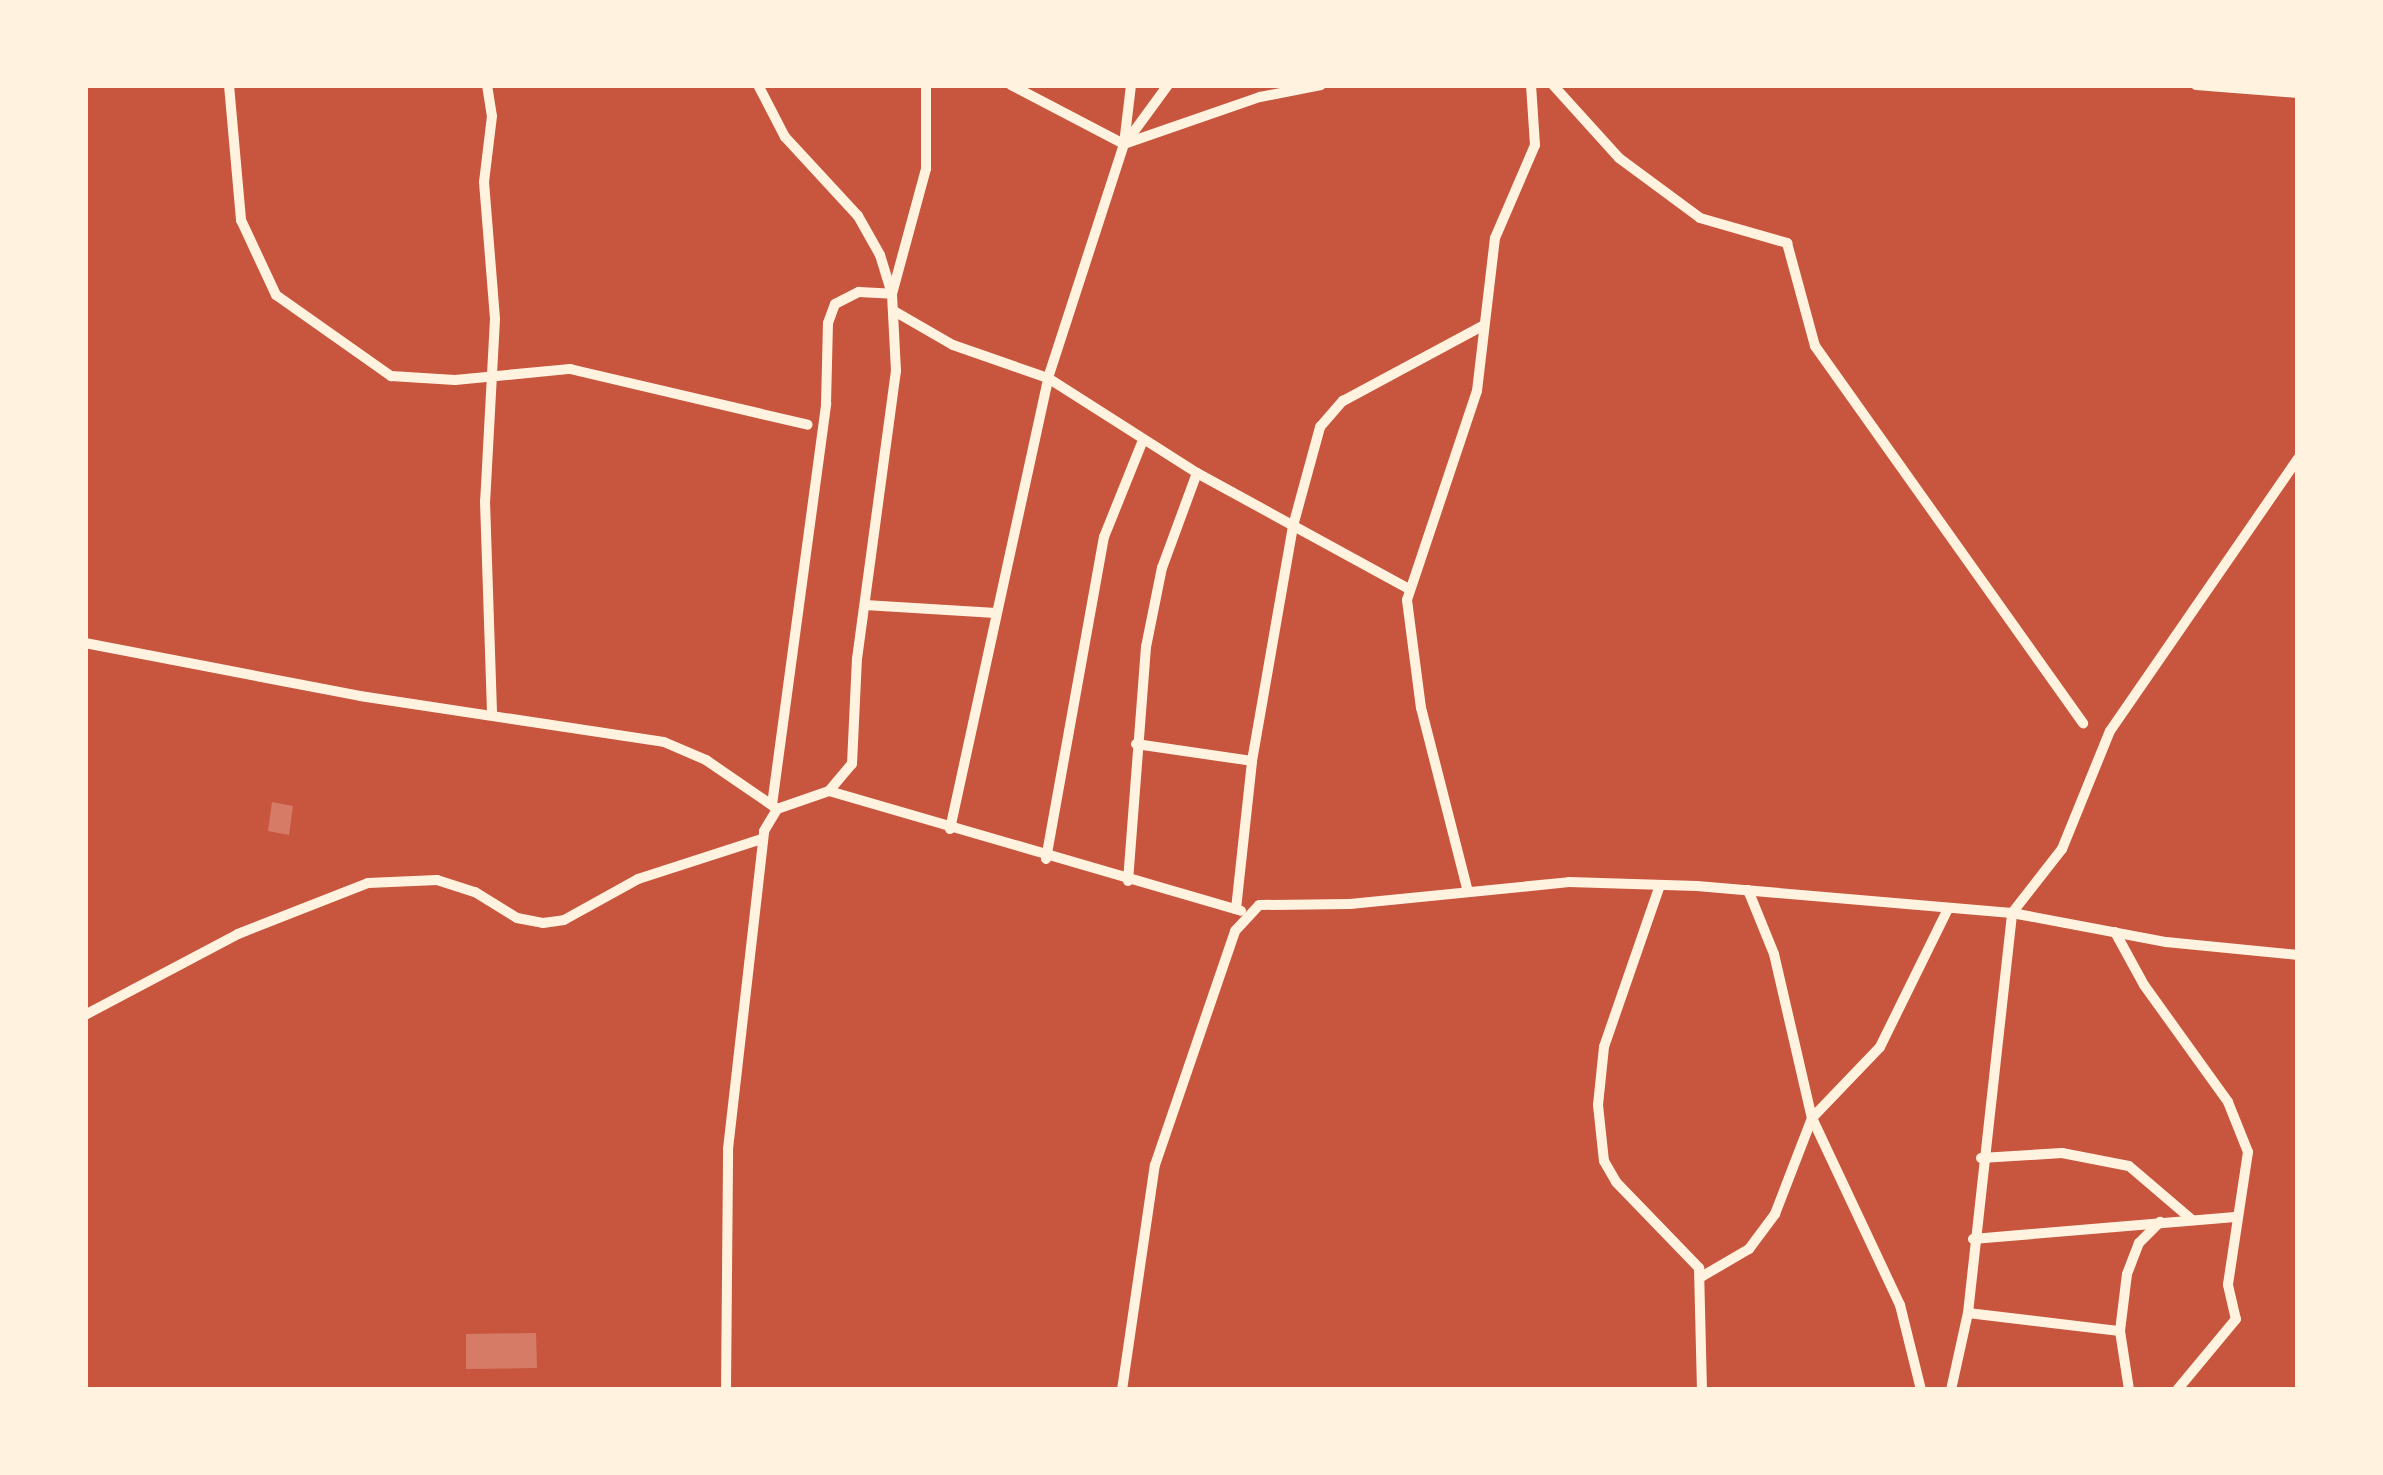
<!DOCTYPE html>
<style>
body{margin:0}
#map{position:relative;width:2383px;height:1475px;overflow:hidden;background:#c8553d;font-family:Mulish,sans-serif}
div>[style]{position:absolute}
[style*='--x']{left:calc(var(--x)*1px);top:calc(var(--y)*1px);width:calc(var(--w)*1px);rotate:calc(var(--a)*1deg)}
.building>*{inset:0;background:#d67c66}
.minor>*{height:10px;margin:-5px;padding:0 5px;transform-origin:5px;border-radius:5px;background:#fff3e0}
span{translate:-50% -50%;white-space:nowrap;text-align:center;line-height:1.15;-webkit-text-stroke:10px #fff3e0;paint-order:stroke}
.frame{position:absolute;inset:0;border:88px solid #fff3e0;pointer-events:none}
</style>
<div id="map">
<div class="building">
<div style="clip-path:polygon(272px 802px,293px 806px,289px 835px,268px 831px)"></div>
<div style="clip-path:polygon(536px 1333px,537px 1368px,466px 1369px,466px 1334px)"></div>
</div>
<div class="minor">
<div style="--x:229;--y:85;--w:136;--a:84.9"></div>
<div style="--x:241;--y:220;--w:83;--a:65"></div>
<div style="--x:276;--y:295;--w:141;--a:35.2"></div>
<div style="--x:391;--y:376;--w:64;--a:3.6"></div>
<div style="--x:455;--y:380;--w:116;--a:-5.5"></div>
<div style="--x:570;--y:369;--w:244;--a:13.2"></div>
<div style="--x:487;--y:85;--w:31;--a:81"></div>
<div style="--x:492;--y:116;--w:66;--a:96.9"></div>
<div style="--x:484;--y:182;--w:137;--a:85.4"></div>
<div style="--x:495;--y:319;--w:182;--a:93.1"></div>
<div style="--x:485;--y:501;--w:212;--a:88.1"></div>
<div style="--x:1011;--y:85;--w:127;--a:27.6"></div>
<div style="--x:1124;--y:144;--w:144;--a:-19.1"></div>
<div style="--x:1260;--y:97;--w:62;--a:-11.1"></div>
<div style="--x:1553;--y:85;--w:98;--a:47.9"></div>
<div style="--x:1619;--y:158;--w:101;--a:36.5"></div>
<div style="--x:1700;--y:218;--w:91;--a:16"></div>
<div style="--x:1787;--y:243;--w:107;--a:74.8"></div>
<div style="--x:1815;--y:346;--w:463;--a:54.6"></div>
<div style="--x:2196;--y:85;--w:102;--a:4.5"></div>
<div style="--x:1127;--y:141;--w:69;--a:-53.8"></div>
<div style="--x:894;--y:311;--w:68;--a:30"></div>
<div style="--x:953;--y:345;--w:101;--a:19.2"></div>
<div style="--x:1048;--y:378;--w:177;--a:32.5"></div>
<div style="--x:1197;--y:473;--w:242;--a:28.7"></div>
<div style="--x:865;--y:605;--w:131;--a:3.5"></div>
<div style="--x:85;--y:643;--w:280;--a:10.9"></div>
<div style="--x:360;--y:696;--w:307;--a:8.6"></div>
<div style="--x:664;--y:742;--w:46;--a:23.2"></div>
<div style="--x:706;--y:760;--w:85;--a:34.4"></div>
<div style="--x:1136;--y:744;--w:117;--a:8.3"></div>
<div style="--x:829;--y:791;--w:429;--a:16.2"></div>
<div style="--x:772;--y:805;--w:405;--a:-82.3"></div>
<div style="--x:826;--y:404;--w:81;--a:-88.6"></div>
<div style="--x:828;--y:323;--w:20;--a:-70"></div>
<div style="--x:835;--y:304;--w:27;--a:-27"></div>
<div style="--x:859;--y:292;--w:33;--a:3"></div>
<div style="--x:892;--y:294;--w:130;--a:-74.8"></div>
<div style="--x:926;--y:169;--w:84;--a:-90"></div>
<div style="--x:950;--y:829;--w:462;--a:-77.7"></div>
<div style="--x:1048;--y:378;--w:246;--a:-72"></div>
<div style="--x:1124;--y:144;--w:59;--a:-83.2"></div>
<div style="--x:1046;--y:859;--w:327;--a:-79.8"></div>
<div style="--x:1104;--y:537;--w:105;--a:-68.1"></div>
<div style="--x:1128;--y:881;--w:235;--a:-85.6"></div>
<div style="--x:1146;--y:647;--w:81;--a:-78.6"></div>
<div style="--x:1162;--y:568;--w:101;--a:-69.8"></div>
<div style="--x:1660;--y:885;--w:171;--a:109.1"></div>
<div style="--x:1604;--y:1047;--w:58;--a:95.9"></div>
<div style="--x:1598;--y:1105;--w:56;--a:83.9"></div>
<div style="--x:1604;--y:1161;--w:24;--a:60"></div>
<div style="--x:1616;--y:1182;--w:120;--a:46"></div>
<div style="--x:1699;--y:1268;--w:122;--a:88.6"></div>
<div style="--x:1748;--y:890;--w:69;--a:67.9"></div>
<div style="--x:1774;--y:954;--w:168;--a:77"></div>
<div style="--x:1812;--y:1118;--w:207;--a:64.8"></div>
<div style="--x:1900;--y:1305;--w:88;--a:76.1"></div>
<div style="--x:1468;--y:892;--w:190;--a:-104.3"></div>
<div style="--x:1421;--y:708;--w:109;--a:-97.4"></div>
<div style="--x:1407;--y:600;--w:220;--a:-71.5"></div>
<div style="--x:1477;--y:391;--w:154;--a:-83.3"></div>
<div style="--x:1495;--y:238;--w:101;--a:-66.7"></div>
<div style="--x:1535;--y:145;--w:60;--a:-93.8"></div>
<div style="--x:1236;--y:909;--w:149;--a:-83.8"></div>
<div style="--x:1252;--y:761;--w:239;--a:-80.1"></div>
<div style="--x:1293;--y:526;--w:103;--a:-74.7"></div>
<div style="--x:1320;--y:427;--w:35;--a:-49"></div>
<div style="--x:1343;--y:401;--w:158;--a:-28.3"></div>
<div style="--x:2115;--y:932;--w:60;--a:61.3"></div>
<div style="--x:2144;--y:985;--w:144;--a:54.3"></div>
<div style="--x:2228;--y:1102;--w:54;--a:68.2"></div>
<div style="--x:2248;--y:1152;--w:134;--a:98.6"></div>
<div style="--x:2228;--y:1285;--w:35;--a:77"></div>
<div style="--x:2236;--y:1319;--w:92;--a:129.7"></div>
<div style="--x:85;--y:1015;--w:173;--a:-27.9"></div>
<div style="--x:238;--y:934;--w:140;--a:-21.4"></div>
<div style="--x:368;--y:883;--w:69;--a:-2.5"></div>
<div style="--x:437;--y:880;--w:40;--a:18"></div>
<div style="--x:475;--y:892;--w:49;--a:31.8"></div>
<div style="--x:517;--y:918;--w:26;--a:11"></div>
<div style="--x:543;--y:923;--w:21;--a:-8"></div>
<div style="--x:564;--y:920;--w:85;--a:-29"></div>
<div style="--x:638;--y:879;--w:130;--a:-17.9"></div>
<div style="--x:1981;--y:1158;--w:81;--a:-3.5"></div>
<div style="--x:2062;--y:1153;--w:68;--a:11"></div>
<div style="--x:2129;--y:1166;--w:82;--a:40.5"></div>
<div style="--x:1973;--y:1239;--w:263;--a:-4.8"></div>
<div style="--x:1701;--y:1277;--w:56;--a:-30.3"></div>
<div style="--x:1749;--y:1249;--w:44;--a:-53.4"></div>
<div style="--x:1775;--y:1214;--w:103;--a:-68.9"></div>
<div style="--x:1812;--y:1118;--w:98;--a:-46.2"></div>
<div style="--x:1880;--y:1047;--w:152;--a:-63.8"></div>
<div style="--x:1968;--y:1313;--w:153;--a:6.8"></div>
<div style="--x:2120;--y:1331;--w:57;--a:-83"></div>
<div style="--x:2127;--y:1274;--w:33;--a:-69"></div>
<div style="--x:2139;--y:1243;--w:30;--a:-45"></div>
<div style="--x:2120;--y:1331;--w:60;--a:81.3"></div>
<div style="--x:726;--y:1390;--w:241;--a:-89.5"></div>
<div style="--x:728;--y:1149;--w:320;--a:-83.5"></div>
<div style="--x:764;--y:831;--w:26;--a:-59"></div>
<div style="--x:777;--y:809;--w:55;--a:-19.1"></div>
<div style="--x:829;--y:791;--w:35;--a:-50"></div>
<div style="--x:852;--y:764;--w:105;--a:-87.3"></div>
<div style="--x:857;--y:659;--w:291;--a:-82.3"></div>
<div style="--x:896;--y:371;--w:77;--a:-93"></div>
<div style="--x:892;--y:294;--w:41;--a:-107.1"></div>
<div style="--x:880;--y:255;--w:45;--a:-119.4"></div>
<div style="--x:858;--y:216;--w:108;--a:-132.7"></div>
<div style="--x:785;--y:137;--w:59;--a:-117.4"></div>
<div style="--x:1122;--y:1390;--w:227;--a:-81.7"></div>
<div style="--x:1155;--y:1165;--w:247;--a:-71.1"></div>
<div style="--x:1235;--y:931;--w:35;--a:-47"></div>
<div style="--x:1259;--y:905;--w:91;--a:-0.6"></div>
<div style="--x:1350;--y:904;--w:220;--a:-5.7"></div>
<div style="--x:1569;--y:882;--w:128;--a:1.8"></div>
<div style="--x:1697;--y:886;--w:316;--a:4.9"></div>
<div style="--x:2012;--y:913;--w:157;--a:10.7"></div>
<div style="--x:2166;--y:942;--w:133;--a:5.6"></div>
<div style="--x:1951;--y:1390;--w:79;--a:-77.6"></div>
<div style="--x:1968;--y:1313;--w:402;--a:-83.7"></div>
<div style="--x:2012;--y:913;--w:81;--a:-52"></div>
<div style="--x:2062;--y:849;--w:127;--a:-67.9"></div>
<div style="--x:2110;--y:731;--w:331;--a:-55.4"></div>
</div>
<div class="frame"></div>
</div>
